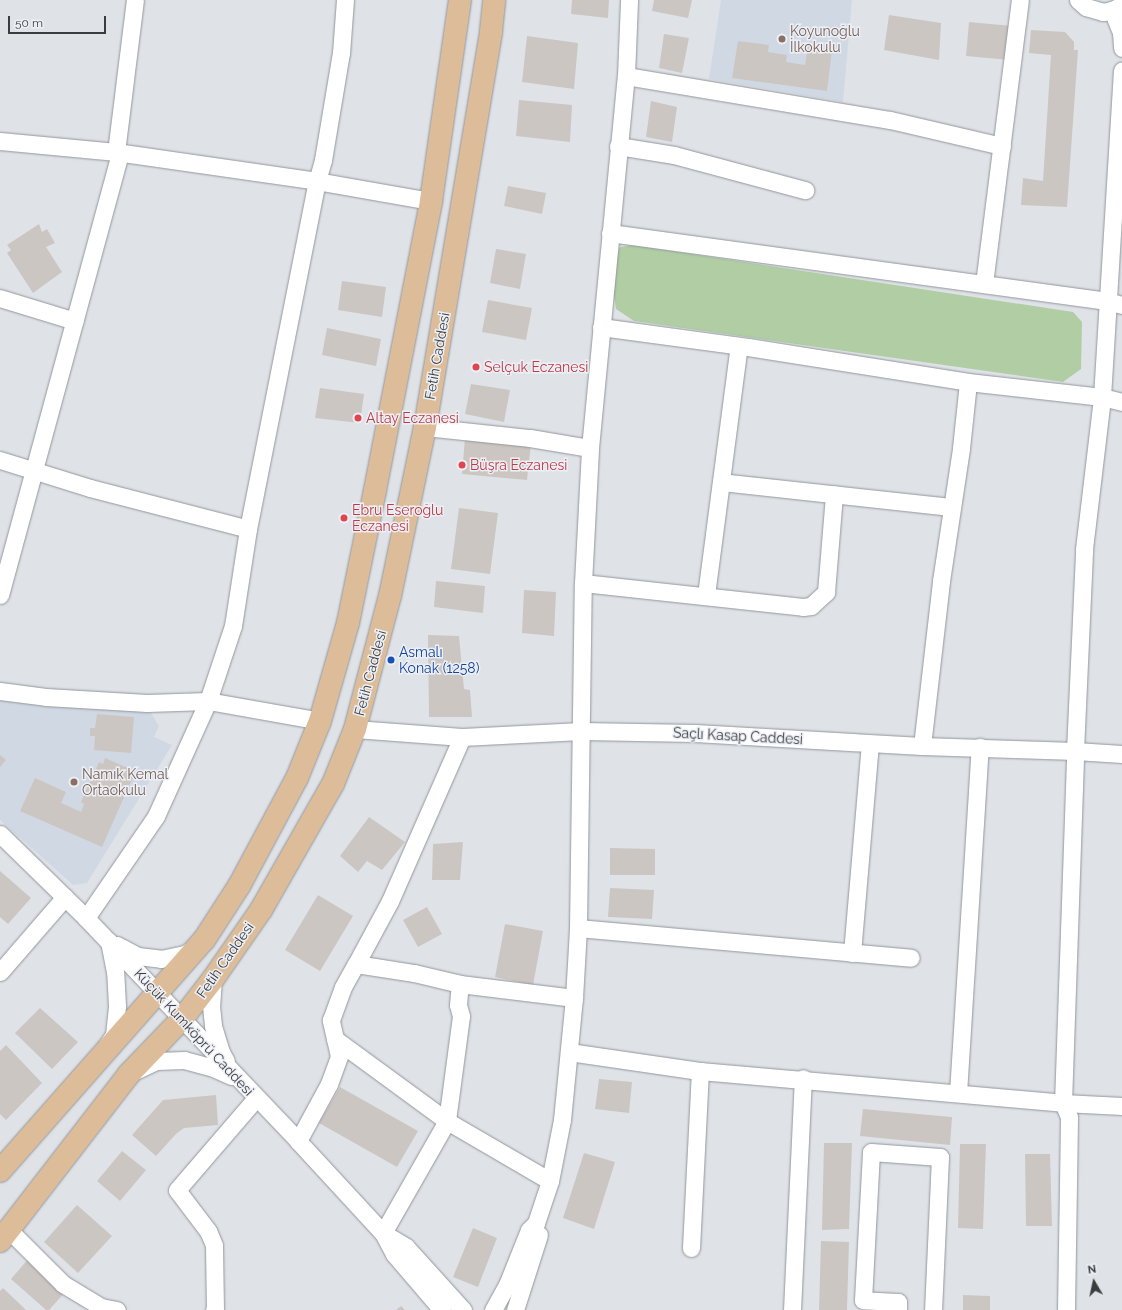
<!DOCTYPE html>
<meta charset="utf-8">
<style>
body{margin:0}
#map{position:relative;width:1122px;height:1310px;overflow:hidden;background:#dfe3e8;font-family:Raleway,sans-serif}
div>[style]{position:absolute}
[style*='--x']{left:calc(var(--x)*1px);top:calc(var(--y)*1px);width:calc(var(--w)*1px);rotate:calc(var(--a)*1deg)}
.built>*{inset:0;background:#d0d8e4}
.green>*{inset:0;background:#b0cda4}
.building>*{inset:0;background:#ccc6c2}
.roads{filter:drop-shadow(0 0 1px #92969b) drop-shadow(0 0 1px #92969b)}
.minor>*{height:17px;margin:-8.5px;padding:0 8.5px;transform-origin:8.5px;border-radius:8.5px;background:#fff}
.major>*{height:22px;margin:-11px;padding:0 11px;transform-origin:11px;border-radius:11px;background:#ddbd99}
.dots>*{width:11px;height:11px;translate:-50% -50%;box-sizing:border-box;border:2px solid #ecf0f6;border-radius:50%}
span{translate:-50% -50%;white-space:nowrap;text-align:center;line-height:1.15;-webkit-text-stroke:3px #ecf0f6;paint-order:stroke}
.education-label{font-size:14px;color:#785e54}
.left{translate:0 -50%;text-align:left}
.street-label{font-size:14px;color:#3b3c3e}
.health-label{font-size:14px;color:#be3a42}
.transit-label{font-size:14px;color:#164399}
.north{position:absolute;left:1074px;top:1262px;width:40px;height:40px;-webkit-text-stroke:3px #ecf0f6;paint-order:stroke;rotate:351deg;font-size:11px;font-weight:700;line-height:16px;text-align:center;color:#3b3c3e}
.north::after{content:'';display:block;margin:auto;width:14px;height:18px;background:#3b3c3e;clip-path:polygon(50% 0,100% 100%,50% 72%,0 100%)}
.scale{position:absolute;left:8px;top:16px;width:98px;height:18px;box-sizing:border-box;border:2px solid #3b3c3e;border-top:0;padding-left:5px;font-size:12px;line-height:14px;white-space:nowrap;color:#3b3c3e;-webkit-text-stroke:3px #ecf0f6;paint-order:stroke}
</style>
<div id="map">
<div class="built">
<div style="clip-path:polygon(721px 0,852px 0,843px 102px,709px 79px)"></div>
<div style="clip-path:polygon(0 697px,148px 708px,159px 726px,154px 737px,172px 745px,87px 883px,73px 885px,0 820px)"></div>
</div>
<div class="green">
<div style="clip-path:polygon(633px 245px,1073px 312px,1082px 322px,1081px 369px,1063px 382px,634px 321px,616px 309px,612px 282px,615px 259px,620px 247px)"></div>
</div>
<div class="building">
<div style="clip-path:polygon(572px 0,609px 0,608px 18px,571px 14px)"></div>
<div style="clip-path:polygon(654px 0,692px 0,688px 18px,652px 11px)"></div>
<div style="clip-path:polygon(889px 15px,941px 23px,939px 60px,884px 50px)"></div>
<div style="clip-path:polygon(969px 22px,1012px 26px,1009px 60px,966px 56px)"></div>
<div style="clip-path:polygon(1031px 30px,1065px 32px,1074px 42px,1074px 50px,1078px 50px,1067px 207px,1021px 205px,1023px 178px,1043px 181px,1051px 55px,1029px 53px)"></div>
<div style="clip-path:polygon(664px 34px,689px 38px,682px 73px,659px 68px)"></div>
<div style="clip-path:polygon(527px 36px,578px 43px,574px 89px,522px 82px)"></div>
<div style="clip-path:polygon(738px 41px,769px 45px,768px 52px,787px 55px,786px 62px,805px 65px,808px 46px,832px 50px,827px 91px,732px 78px)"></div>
<div style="clip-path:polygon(519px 100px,572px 105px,570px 142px,516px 136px)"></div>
<div style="clip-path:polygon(651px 101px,677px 107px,672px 142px,646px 137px)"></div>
<div style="clip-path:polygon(508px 186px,546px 193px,542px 214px,504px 206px)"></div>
<div style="clip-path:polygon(39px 224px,42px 232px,47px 229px,55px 243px,46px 247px,62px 272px,33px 293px,7px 253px,11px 250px,7px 245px)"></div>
<div style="clip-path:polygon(496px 249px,526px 254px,520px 289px,490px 283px)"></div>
<div style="clip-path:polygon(342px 281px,386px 287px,382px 317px,338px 310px)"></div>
<div style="clip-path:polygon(488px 300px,532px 308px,526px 340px,482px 332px)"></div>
<div style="clip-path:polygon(327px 328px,381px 339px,376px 366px,322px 355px)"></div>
<div style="clip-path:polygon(471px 384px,510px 390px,504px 422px,465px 414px)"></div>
<div style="clip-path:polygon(320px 388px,364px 394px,360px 423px,315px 418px)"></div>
<div style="clip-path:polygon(465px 438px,531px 444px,527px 480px,462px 474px)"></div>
<div style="clip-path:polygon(459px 508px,498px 513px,490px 574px,451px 569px)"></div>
<div style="clip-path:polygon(436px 581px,485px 586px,483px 613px,434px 607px)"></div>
<div style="clip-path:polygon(524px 590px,556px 592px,554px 636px,522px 633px)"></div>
<div style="clip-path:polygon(428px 635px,459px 636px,464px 689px,470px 690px,472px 717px,429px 717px)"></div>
<div style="clip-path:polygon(97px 714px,134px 717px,131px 753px,94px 750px,95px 736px,90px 736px,90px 728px,95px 728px)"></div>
<div style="clip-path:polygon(0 755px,6px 760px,0 767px)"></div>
<div style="clip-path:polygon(105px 758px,128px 768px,126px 774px,133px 777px,102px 847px,20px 811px,35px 778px,66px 792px,61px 803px,81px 812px,84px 804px,81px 802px,99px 762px,103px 764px)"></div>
<div style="clip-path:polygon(369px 817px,405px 842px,382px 870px,367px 861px,358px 872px,340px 856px)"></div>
<div style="clip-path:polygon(463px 842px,460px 880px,432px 880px,433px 844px)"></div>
<div style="clip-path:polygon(610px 848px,655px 849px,655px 875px,610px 875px)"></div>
<div style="clip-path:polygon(0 871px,31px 898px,8px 924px,0 917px)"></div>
<div style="clip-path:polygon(610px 888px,654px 890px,652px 919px,608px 917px)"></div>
<div style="clip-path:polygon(318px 895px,353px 916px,320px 971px,285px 950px)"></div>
<div style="clip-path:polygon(427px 907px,442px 934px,418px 947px,403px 920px)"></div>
<div style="clip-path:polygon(505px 924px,543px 931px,533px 985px,495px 977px)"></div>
<div style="clip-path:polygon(40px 1008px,78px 1042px,52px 1069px,15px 1033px)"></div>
<div style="clip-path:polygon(6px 1045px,42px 1083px,6px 1120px,0 1114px,0 1051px)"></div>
<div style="clip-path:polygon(599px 1079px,632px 1082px,629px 1113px,595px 1109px)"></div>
<div style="clip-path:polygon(340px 1087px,418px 1131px,397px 1167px,319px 1123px)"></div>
<div style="clip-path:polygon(216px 1095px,218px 1125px,184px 1128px,176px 1134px,156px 1156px,132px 1135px,163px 1100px)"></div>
<div style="clip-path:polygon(863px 1109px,952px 1117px,950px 1145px,860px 1136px)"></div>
<div style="clip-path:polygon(824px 1143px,852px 1143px,849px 1229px,822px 1230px)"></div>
<div style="clip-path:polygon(960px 1144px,986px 1144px,983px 1229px,958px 1228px)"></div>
<div style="clip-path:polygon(122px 1151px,146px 1170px,120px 1201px,97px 1181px)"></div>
<div style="clip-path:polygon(584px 1153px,615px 1162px,594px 1229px,563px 1218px)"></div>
<div style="clip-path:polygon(1025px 1154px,1050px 1154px,1052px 1226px,1026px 1226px)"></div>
<div style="clip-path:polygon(77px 1205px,112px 1236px,78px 1273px,44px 1242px)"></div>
<div style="clip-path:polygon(473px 1228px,497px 1238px,478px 1287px,453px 1277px)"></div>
<div style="clip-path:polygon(821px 1241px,849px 1242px,847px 1310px,819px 1310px)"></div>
<div style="clip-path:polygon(29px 1258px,66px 1291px,49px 1310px,46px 1310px,11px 1279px)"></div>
<div style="clip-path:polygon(3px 1288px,26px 1310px,0 1310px,0 1291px)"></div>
<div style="clip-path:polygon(963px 1295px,990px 1296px,990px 1310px,963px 1310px)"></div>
<div style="clip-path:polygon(401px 1306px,405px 1310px,396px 1310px)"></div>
</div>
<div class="roads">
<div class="minor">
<div style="--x:1078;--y:0;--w:11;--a:41"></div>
<div style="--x:1086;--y:7;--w:18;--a:16"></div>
<div style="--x:1103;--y:12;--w:9;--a:-13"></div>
<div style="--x:1112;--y:10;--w:11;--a:-27"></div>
<div style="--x:1112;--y:10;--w:24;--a:68"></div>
<div style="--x:1121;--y:32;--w:16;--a:86"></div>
<div style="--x:626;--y:76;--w:268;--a:9.5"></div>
<div style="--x:890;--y:120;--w:115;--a:13.1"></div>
<div style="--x:0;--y:141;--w:117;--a:5.4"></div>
<div style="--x:116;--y:152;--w:203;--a:8.2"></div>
<div style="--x:317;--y:181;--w:116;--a:10"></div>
<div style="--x:618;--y:146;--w:57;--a:9.1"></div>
<div style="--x:674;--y:155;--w:136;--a:15"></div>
<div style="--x:116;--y:152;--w:153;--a:-82.9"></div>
<div style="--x:610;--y:233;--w:502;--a:7.79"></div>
<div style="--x:1107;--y:301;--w:16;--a:15"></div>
<div style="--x:984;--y:284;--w:286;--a:-82.8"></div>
<div style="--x:0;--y:298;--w:78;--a:17"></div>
<div style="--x:601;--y:327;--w:148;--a:7.7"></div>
<div style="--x:748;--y:347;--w:223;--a:9"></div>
<div style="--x:968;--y:382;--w:135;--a:6.4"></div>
<div style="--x:1102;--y:397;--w:21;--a:14"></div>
<div style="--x:425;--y:427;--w:106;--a:6"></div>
<div style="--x:530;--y:438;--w:61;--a:9.5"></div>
<div style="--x:0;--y:460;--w:94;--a:17.3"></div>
<div style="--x:90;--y:488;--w:163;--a:14.5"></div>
<div style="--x:721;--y:482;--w:232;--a:6.2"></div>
<div style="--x:583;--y:583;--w:221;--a:6.2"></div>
<div style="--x:803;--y:607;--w:8;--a:-7"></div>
<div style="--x:811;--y:606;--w:21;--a:-43"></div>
<div style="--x:826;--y:592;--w:98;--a:-85.3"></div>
<div style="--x:0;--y:595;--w:458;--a:-74.8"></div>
<div style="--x:706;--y:595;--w:251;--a:-82.5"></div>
<div style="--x:0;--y:691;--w:46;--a:7.4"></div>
<div style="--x:46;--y:697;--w:101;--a:3.4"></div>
<div style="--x:147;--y:703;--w:61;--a:-1.9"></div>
<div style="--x:208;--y:701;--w:114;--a:10.1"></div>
<div style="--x:355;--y:729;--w:107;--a:4.3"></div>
<div style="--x:462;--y:737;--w:119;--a:-2.9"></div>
<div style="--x:581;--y:731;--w:114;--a:1"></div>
<div style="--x:695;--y:733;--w:227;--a:3.3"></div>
<div style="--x:922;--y:746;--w:153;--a:1.9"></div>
<div style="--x:1075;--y:751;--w:47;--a:3.7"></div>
<div style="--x:922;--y:746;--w:166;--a:-83.4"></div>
<div style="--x:941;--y:581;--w:134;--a:-81.4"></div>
<div style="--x:961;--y:448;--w:66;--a:-83.9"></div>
<div style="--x:0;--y:834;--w:120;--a:44.3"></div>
<div style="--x:86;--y:918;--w:308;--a:46.4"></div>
<div style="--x:298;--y:1141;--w:125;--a:47.3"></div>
<div style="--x:383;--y:1233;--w:24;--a:62"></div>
<div style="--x:394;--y:1254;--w:74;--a:49.4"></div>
<div style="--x:86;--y:918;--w:124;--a:-55.5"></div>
<div style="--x:156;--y:816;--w:126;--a:-65.7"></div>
<div style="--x:208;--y:701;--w:79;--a:-71.6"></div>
<div style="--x:233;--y:626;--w:98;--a:-81.2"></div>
<div style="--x:248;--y:529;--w:355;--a:-78.8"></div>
<div style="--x:317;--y:181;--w:22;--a:-74"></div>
<div style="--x:323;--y:160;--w:109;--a:-80.5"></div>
<div style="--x:341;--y:53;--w:53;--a:-85.7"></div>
<div style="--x:578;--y:928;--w:334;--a:5.1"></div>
<div style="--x:117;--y:945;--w:24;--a:28"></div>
<div style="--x:138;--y:956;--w:23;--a:7"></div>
<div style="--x:161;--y:959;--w:25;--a:-12"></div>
<div style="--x:185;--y:954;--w:12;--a:-35"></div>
<div style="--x:852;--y:953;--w:210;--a:-85.1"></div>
<div style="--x:356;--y:964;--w:72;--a:-61.6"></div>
<div style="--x:390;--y:901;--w:179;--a:-66.3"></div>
<div style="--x:0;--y:972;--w:99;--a:-49.1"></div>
<div style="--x:213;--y:979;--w:27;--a:94"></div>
<div style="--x:211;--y:1006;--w:20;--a:84"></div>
<div style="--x:213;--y:1026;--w:27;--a:73"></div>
<div style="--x:221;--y:1052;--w:10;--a:61"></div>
<div style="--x:335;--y:1039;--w:139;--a:36.2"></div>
<div style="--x:447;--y:1121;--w:119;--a:30.2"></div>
<div style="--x:107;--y:1045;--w:12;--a:-55"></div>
<div style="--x:114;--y:1035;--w:29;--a:-84"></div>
<div style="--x:117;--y:1006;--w:34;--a:-93"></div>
<div style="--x:115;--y:972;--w:31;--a:-101"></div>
<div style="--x:569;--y:1052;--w:132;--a:8.3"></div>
<div style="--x:700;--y:1071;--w:364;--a:5"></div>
<div style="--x:1063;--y:1103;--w:59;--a:2.9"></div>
<div style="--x:137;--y:1070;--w:21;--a:-25"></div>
<div style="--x:156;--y:1061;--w:28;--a:-2"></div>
<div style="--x:184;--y:1060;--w:28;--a:15"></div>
<div style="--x:211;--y:1067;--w:22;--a:24"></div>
<div style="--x:958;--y:1093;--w:347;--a:-86.4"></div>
<div style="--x:298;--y:1141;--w:65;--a:-61.5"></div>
<div style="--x:329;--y:1084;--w:30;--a:-70"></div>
<div style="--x:339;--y:1056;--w:37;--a:-103"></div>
<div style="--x:331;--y:1020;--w:35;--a:-70"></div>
<div style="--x:343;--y:987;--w:26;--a:-61"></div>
<div style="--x:356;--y:964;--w:59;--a:8.8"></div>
<div style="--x:414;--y:973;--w:47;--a:13.4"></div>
<div style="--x:460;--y:984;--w:115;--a:7"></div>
<div style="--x:10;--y:1231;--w:75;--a:45"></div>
<div style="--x:63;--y:1284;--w:44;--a:31.2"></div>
<div style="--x:101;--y:1307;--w:16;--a:11"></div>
<div style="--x:383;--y:1233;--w:129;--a:-60.3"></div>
<div style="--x:447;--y:1121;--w:106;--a:-82.4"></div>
<div style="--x:461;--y:1016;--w:11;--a:-105"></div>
<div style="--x:458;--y:1005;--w:21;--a:-85"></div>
<div style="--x:383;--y:1233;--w:27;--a:31"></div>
<div style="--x:406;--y:1247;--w:85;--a:47.9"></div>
<div style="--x:691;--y:1248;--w:177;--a:-87.1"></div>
<div style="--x:214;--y:1310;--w:1;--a:0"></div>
<div style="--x:215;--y:1310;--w:65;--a:-90.9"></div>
<div style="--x:214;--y:1245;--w:15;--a:-113"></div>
<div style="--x:208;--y:1231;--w:51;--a:-127.1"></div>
<div style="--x:177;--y:1190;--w:121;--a:-49.3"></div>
<div style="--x:493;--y:1310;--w:29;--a:-61"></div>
<div style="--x:507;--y:1285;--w:59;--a:-68.2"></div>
<div style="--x:529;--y:1230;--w:10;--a:-45"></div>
<div style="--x:536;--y:1223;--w:44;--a:-71.6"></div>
<div style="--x:550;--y:1181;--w:62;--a:-78.9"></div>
<div style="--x:562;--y:1120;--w:123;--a:-84.4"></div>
<div style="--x:574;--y:998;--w:70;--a:-86.7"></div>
<div style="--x:578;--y:928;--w:345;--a:-89.2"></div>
<div style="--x:583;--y:583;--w:135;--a:-87"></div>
<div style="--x:590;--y:448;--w:374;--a:-84.5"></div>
<div style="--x:626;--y:76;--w:76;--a:-87.7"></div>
<div style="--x:515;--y:1310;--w:79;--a:-72.3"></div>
<div style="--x:792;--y:1310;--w:232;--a:-87.3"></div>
<div style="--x:898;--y:1310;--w:8;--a:-90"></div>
<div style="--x:898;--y:1302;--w:35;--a:-177"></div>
<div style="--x:863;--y:1300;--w:148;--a:-86.9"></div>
<div style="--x:871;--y:1152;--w:69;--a:4.1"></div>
<div style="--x:940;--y:1157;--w:153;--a:92.6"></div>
<div style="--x:1066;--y:1310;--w:193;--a:-89.1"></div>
<div style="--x:1069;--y:1117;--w:15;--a:-113"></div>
<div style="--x:1063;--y:1103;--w:352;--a:-88"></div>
<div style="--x:1075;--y:751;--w:202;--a:-87.4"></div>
<div style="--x:1084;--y:549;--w:153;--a:-83.2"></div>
<div style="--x:1102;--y:397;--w:327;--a:-86.5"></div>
</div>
<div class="major">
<div style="--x:0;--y:1171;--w:308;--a:-48.6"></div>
<div style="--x:204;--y:940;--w:64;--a:-57.1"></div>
<div style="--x:239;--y:886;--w:123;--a:-61.8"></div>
<div style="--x:297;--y:778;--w:61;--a:-68"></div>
<div style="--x:320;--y:721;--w:102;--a:-74.1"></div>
<div style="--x:348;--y:623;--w:136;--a:-78.5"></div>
<div style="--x:375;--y:490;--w:294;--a:-79"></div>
<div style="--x:431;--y:201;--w:203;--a:-81.8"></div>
<div style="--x:0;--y:1241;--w:211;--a:-52.3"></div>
<div style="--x:129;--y:1074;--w:76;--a:-46.1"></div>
<div style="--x:182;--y:1019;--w:51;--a:-52.2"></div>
<div style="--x:213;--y:979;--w:84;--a:-55.2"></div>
<div style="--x:261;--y:910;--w:145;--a:-60.3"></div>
<div style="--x:333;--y:784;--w:59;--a:-68.2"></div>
<div style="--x:355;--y:729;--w:138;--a:-75.3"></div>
<div style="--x:390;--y:596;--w:173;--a:-78.3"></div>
<div style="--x:425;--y:427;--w:401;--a:-80.5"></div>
<div style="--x:491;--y:31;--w:31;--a:-84"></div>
</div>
</div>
<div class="dots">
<div style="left:782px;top:39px;background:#8d6e63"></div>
<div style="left:476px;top:367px;background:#e0444e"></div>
<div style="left:358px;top:418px;background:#e0444e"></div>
<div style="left:462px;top:465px;background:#e0444e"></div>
<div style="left:344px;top:518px;background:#e0444e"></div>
<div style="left:391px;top:660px;background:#1a4fb4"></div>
<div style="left:74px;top:782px;background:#8d6e63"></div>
</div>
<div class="education-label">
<span class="left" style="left:790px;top:39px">Koyunoğlu<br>İlkokulu</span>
<span class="left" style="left:82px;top:782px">Namık Kemal<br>Ortaokulu</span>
</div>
<div class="street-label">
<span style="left:437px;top:356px;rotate:-80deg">Fetih Caddesi</span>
<span style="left:370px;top:673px;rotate:-75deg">Fetih Caddesi</span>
<span style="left:738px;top:736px;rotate:3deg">Saçlı Kasap Caddesi</span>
<span style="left:225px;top:960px;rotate:-55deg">Fetih Caddesi</span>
<span style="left:194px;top:1032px;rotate:47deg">Küçük Kumköprü Caddesi</span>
</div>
<div class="health-label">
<span class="left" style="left:484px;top:367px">Selçuk Eczanesi</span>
<span class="left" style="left:366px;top:418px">Altay Eczanesi</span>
<span class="left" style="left:470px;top:465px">Büşra Eczanesi</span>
<span class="left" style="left:352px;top:518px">Ebru Eseroğlu<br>Eczanesi</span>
</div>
<div class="transit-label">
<span class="left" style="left:399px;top:660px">Asmalı<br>Konak (1258)</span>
</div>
<div class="north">N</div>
<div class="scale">50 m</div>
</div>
